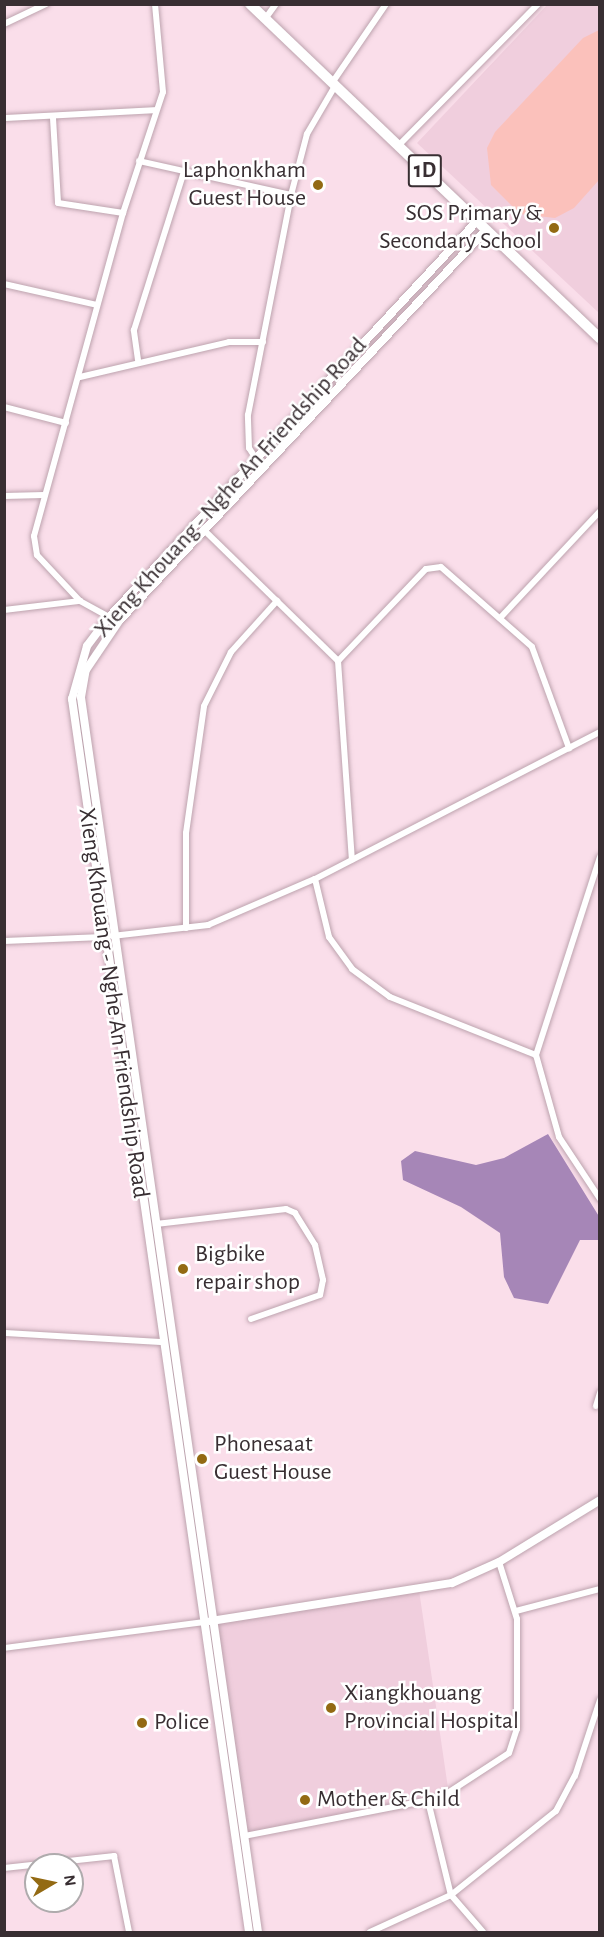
<!DOCTYPE html>
<style>
body{margin:0}
#map{position:relative;width:604px;height:1937px;overflow:hidden;background:#fadeea;font-family:"Alegreya Sans",sans-serif}
div>[style]{position:absolute}
[style*='--x']{left:calc(var(--x)*1px);top:calc(var(--y)*1px);width:calc(var(--w)*1px);rotate:calc(var(--a)*1deg)}
.built>*{inset:0;background:#f0cedd}
.green>*{inset:0;background:#fbc1bb}
.water>*{inset:0;background:#a686b7}
.roads{filter:drop-shadow(0 0 2px #bda3ae) drop-shadow(0 0 2px #bda3ae)}
.minor>*{height:6px;margin:-3px;padding:0 3px;transform-origin:3px;border-radius:3px;background:#fff}
.tertiary>*{height:8px;margin:-4px;padding:0 4px;transform-origin:4px;border-radius:4px;background:#fff}
.trunk>*{height:10px;margin:-5px;padding:0 5px;transform-origin:5px;border-radius:5px;background:#fff}
.dots>*{width:16px;height:16px;translate:-50% -50%;box-sizing:border-box;border:3px solid #fff;border-radius:50%}
span{translate:-50% -50%;white-space:nowrap;text-align:center;line-height:1.15;-webkit-text-stroke:5px #fff;paint-order:stroke}
.shield-label span{padding:2px 4px;background:#fff;border:2px solid;border-radius:4px;-webkit-text-stroke-width:0}
.shield-label{font-size:22px;color:#382e32;font-weight:700}
.poi-label{font-size:24px;color:#382e32}
.right{translate:-100% -50%;text-align:right}
.left{translate:0 -50%;text-align:left}
.street-label{font-size:24px;color:#382e32}
.frame{position:absolute;inset:0;border:6px solid #382e32;pointer-events:none}
.north{position:absolute;left:24px;top:1853px;width:60px;height:60px;box-sizing:border-box;background:#fff;border:2px solid #afabad;border-radius:50%;rotate:81deg;font-size:16px;font-weight:700;line-height:24px;text-align:center;color:#382e32}
.north::after{content:'';display:block;margin:auto;width:21px;height:27px;background:#936a13;clip-path:polygon(50% 0,100% 100%,50% 72%,0 100%)}
</style>
<div id="map">
<div class="built">
<div style="clip-path:polygon(547px 5px,599px 5px,599px 313px,417px 143px)"></div>
<div style="clip-path:polygon(419px 1590px,449px 1795px,244px 1836px,213px 1621px)"></div>
</div>
<div class="green">
<div style="clip-path:polygon(599px 30px,599px 180px,574px 208px,555px 218px,520px 214px,491px 185px,487px 148px,495px 132px,583px 38px)"></div>
</div>
<div class="water">
<div style="clip-path:polygon(548px 1134px,600px 1218px,599px 1240px,580px 1240px,548px 1304px,514px 1298px,504px 1277px,500px 1233px,461px 1207px,403px 1180px,401px 1161px,415px 1151px,476px 1165px,504px 1158px)"></div>
</div>
<div class="roads">
<div class="minor">
<div style="--x:265;--y:19;--w:19;--a:-54"></div>
<div style="--x:4;--y:24;--w:47;--a:-25.5"></div>
<div style="--x:332;--y:83;--w:96;--a:-55.6"></div>
<div style="--x:4;--y:118;--w:151;--a:-3"></div>
<div style="--x:53;--y:118;--w:85;--a:86.6"></div>
<div style="--x:58;--y:203;--w:66;--a:8.7"></div>
<div style="--x:398;--y:146;--w:199;--a:-45.4"></div>
<div style="--x:139;--y:161;--w:156;--a:12.6"></div>
<div style="--x:4;--y:284;--w:95;--a:12.7"></div>
<div style="--x:138;--y:360;--w:30;--a:-98"></div>
<div style="--x:134;--y:330;--w:167;--a:-72.5"></div>
<div style="--x:80;--y:377;--w:153;--a:-13.2"></div>
<div style="--x:229;--y:342;--w:34;--a:0"></div>
<div style="--x:4;--y:407;--w:64;--a:14.5"></div>
<div style="--x:256;--y:459;--w:13;--a:-122"></div>
<div style="--x:249;--y:448;--w:33;--a:-92"></div>
<div style="--x:248;--y:415;--w:224;--a:-78.9"></div>
<div style="--x:291;--y:195;--w:63;--a:-75.3"></div>
<div style="--x:307;--y:134;--w:56;--a:-59.7"></div>
<div style="--x:4;--y:496;--w:40;--a:-1.4"></div>
<div style="--x:205;--y:531;--w:186;--a:44.3"></div>
<div style="--x:338;--y:661;--w:199;--a:86"></div>
<div style="--x:80;--y:601;--w:63;--a:-133.1"></div>
<div style="--x:37;--y:555;--w:19;--a:-99"></div>
<div style="--x:34;--y:536;--w:335;--a:-74.6"></div>
<div style="--x:123;--y:213;--w:127;--a:-71.7"></div>
<div style="--x:163;--y:92;--w:88;--a:-95.2"></div>
<div style="--x:4;--y:610;--w:77;--a:-6.8"></div>
<div style="--x:80;--y:601;--w:33;--a:29"></div>
<div style="--x:500;--y:618;--w:146;--a:-46.9"></div>
<div style="--x:338;--y:661;--w:127;--a:-46.3"></div>
<div style="--x:426;--y:569;--w:15;--a:-8"></div>
<div style="--x:441;--y:567;--w:121;--a:41.3"></div>
<div style="--x:532;--y:647;--w:108;--a:69.9"></div>
<div style="--x:315;--y:879;--w:60;--a:76.4"></div>
<div style="--x:329;--y:937;--w:39;--a:54"></div>
<div style="--x:352;--y:969;--w:47;--a:36.4"></div>
<div style="--x:390;--y:997;--w:157;--a:21.7"></div>
<div style="--x:536;--y:1055;--w:85;--a:74.3"></div>
<div style="--x:559;--y:1137;--w:74;--a:56.5"></div>
<div style="--x:186;--y:928;--w:95;--a:-90"></div>
<div style="--x:186;--y:833;--w:128;--a:-81.9"></div>
<div style="--x:204;--y:706;--w:60;--a:-63.4"></div>
<div style="--x:231;--y:652;--w:69;--a:-48"></div>
<div style="--x:112;--y:936;--w:97;--a:-6.5"></div>
<div style="--x:208;--y:925;--w:116;--a:-23.3"></div>
<div style="--x:315;--y:879;--w:321;--a:-27.3"></div>
<div style="--x:4;--y:941;--w:99;--a:-2.3"></div>
<div style="--x:536;--y:1055;--w:208;--a:-72.1"></div>
<div style="--x:156;--y:1224;--w:131;--a:-6.6"></div>
<div style="--x:286;--y:1209;--w:10;--a:24"></div>
<div style="--x:295;--y:1213;--w:38;--a:58"></div>
<div style="--x:315;--y:1245;--w:36;--a:77"></div>
<div style="--x:323;--y:1280;--w:15;--a:101"></div>
<div style="--x:320;--y:1295;--w:73;--a:160.8"></div>
<div style="--x:4;--y:1333;--w:158;--a:3.3"></div>
<div style="--x:596;--y:1406;--w:14;--a:-73"></div>
<div style="--x:516;--y:1611;--w:87;--a:-14.7"></div>
<div style="--x:4;--y:1648;--w:201;--a:-7.4"></div>
<div style="--x:428;--y:1801;--w:97;--a:76.3"></div>
<div style="--x:451;--y:1895;--w:49;--a:49.1"></div>
<div style="--x:244;--y:1836;--w:200;--a:-11"></div>
<div style="--x:440;--y:1798;--w:82;--a:-33.1"></div>
<div style="--x:509;--y:1753;--w:25;--a:-72"></div>
<div style="--x:517;--y:1729;--w:110;--a:-90"></div>
<div style="--x:517;--y:1619;--w:60;--a:-107.5"></div>
<div style="--x:4;--y:1868;--w:111;--a:-6.2"></div>
<div style="--x:114;--y:1856;--w:77;--a:78.8"></div>
<div style="--x:370;--y:1932;--w:89;--a:-24.6"></div>
<div style="--x:451;--y:1895;--w:134;--a:-38.7"></div>
<div style="--x:556;--y:1811;--w:40;--a:-62"></div>
<div style="--x:575;--y:1776;--w:80;--a:-71.8"></div>
</div>
<div class="tertiary">
<div style="--x:211;--y:1621;--w:244;--a:-9"></div>
<div style="--x:452;--y:1583;--w:51;--a:-24.1"></div>
<div style="--x:499;--y:1562;--w:119;--a:-31.5"></div>
<div style="--x:249;--y:1932;--w:1246;--a:-98.17"></div>
<div style="--x:72;--y:699;--w:55;--a:-74.2"></div>
<div style="--x:87;--y:646;--w:36;--a:-53"></div>
<div style="--x:109;--y:617;--w:541;--a:-47.1"></div>
<div style="--x:258;--y:1932;--w:1248;--a:-98.16"></div>
<div style="--x:81;--y:697;--w:27;--a:-80"></div>
<div style="--x:86;--y:670;--w:59;--a:-56"></div>
<div style="--x:119;--y:621;--w:536;--a:-46.81"></div>
</div>
<div class="trunk">
<div style="--x:250;--y:4;--w:484;--a:43.7"></div>
</div>
</div>
<div class="dots">
<div style="left:318px;top:185px;background:#936a13"></div>
<div style="left:554px;top:228px;background:#936a13"></div>
<div style="left:183px;top:1269px;background:#936a13"></div>
<div style="left:202px;top:1459px;background:#936a13"></div>
<div style="left:331px;top:1708px;background:#936a13"></div>
<div style="left:142px;top:1723px;background:#936a13"></div>
<div style="left:305px;top:1800px;background:#936a13"></div>
</div>
<div class="shield-label">
<span style="left:425px;top:171px">1D</span>
</div>
<div class="poi-label">
<span class="right" style="left:306px;top:185px">Laphonkham<br>Guest House</span>
<span class="right" style="left:542px;top:228px">SOS Primary &amp;<br>Secondary School</span>
<span class="left" style="left:195px;top:1269px">Bigbike<br>repair shop</span>
<span class="left" style="left:214px;top:1459px">Phonesaat<br>Guest House</span>
<span class="left" style="left:344px;top:1708px">Xiangkhouang<br>Provincial Hospital</span>
<span class="left" style="left:154px;top:1723px">Police</span>
<span class="left" style="left:317px;top:1800px">Mother &amp; Child</span>
</div>
<div class="street-label">
<span style="left:231px;top:488px;rotate:-48deg">Xieng Khouang - Nghe An Friendship Road</span>
<span style="left:113px;top:1003px;rotate:82deg">Xieng Khouang - Nghe An Friendship Road</span>
</div>
<div class="frame"></div>
<div class="north">N</div>
</div>
